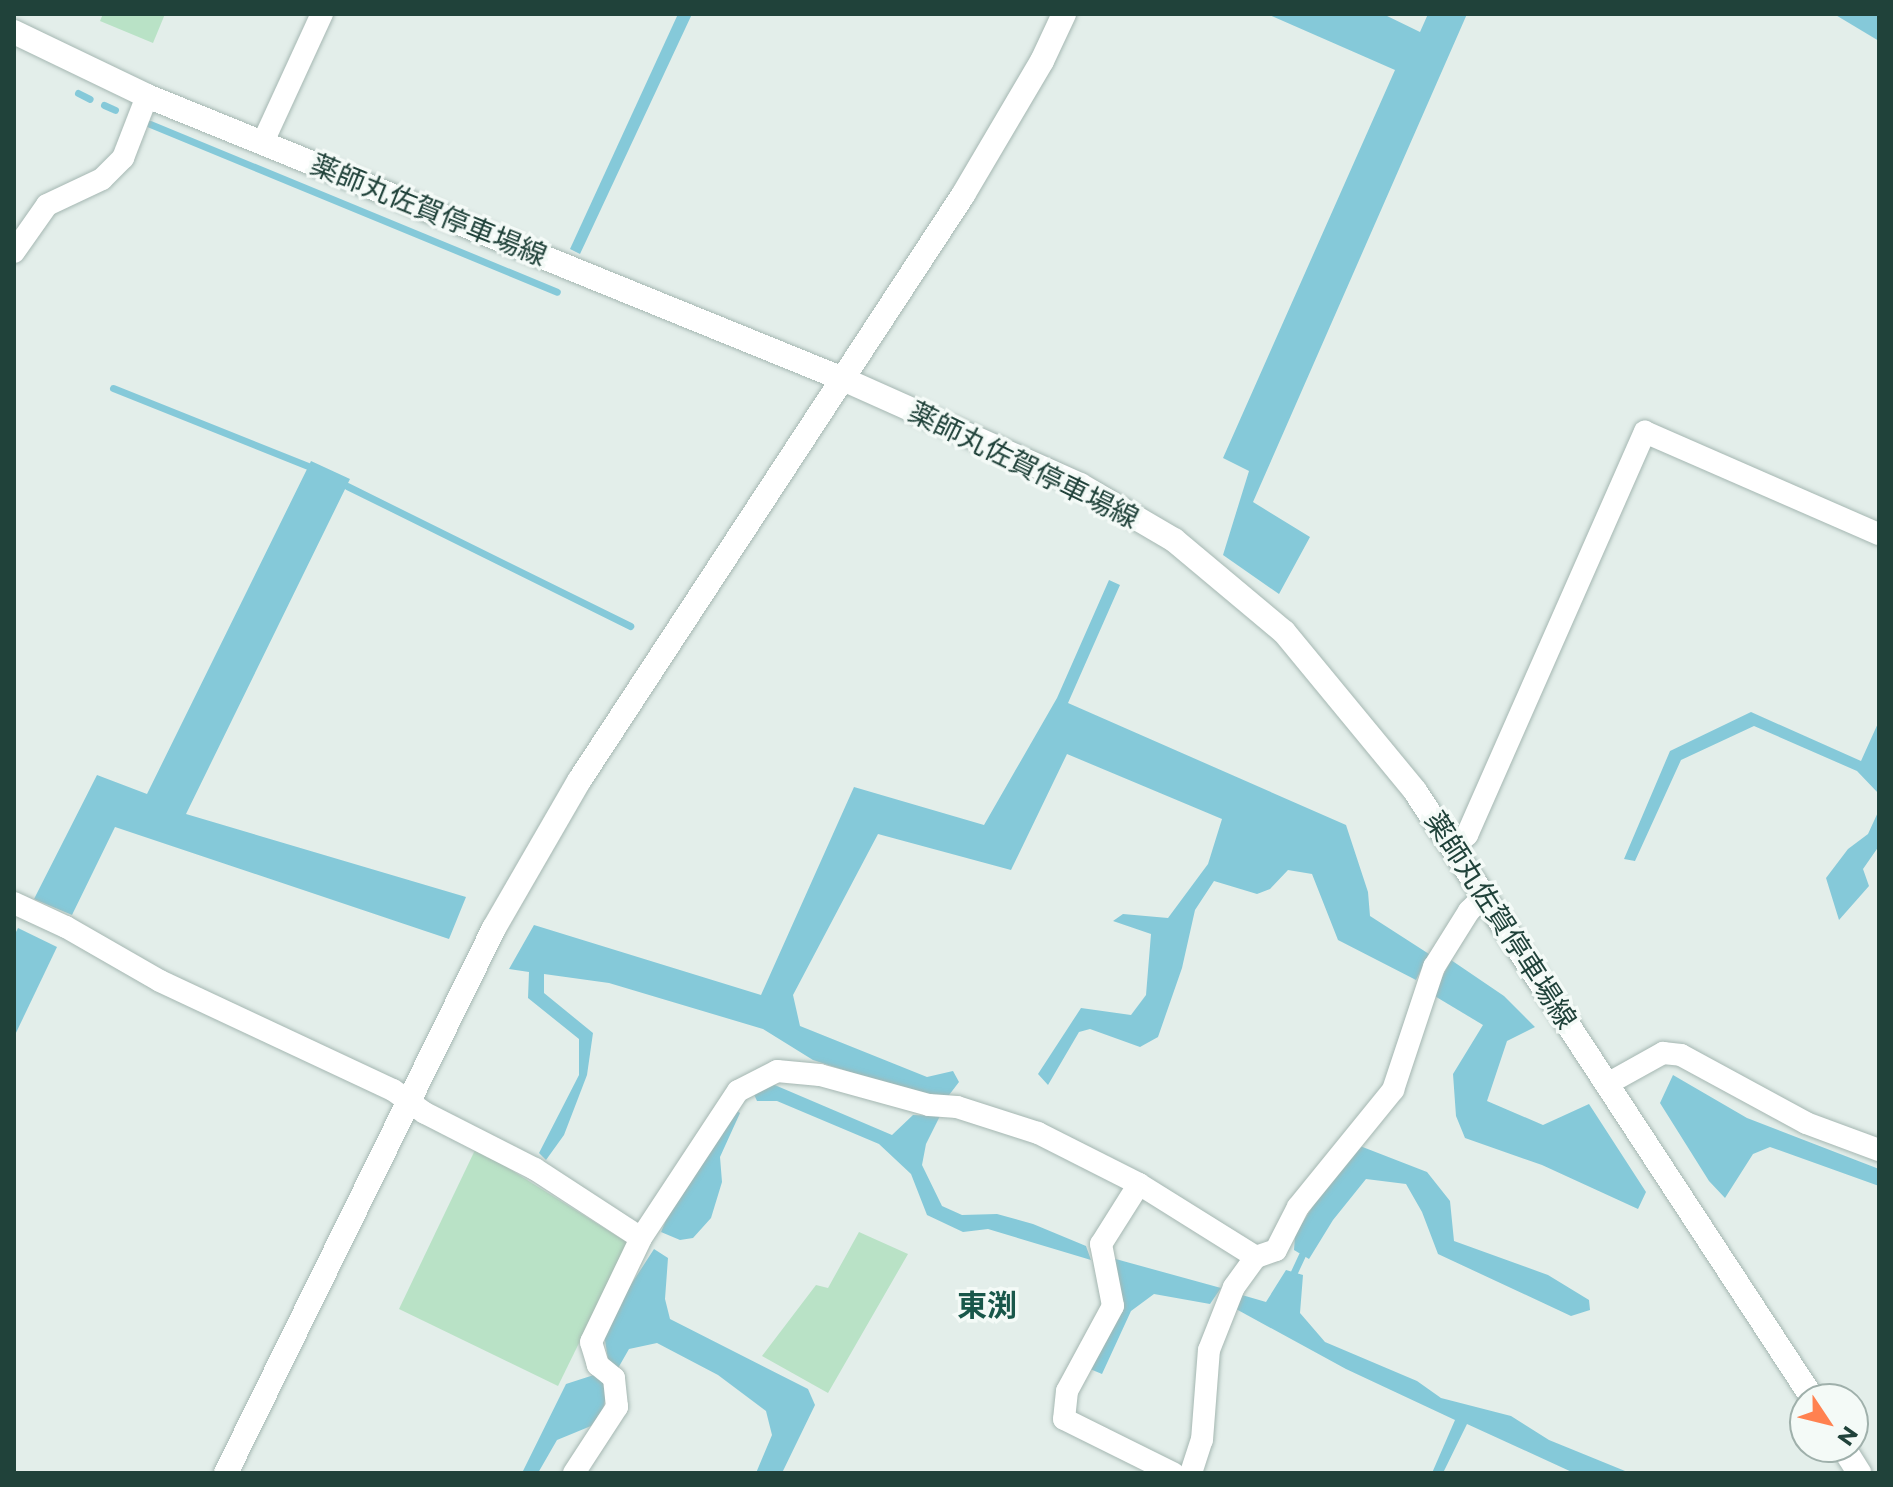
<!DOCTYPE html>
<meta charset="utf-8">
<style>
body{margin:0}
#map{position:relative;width:1893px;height:1487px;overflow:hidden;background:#e3eeea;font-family:Montserrat,"Noto Sans JP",sans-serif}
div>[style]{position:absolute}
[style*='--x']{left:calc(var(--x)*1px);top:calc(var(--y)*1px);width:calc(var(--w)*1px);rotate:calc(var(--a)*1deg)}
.green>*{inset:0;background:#b9e2c6}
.water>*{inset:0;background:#85c9d9}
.stream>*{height:7px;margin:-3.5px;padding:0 3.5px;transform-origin:3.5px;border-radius:3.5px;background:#85c9d9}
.roads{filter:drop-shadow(0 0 2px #a5b7b2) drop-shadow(0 0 2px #a5b7b2)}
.minor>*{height:22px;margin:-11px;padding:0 11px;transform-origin:11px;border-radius:11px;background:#fff}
.tertiary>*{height:24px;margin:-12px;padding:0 12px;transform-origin:12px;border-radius:12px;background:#fff}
.secondary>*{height:24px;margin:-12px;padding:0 12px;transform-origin:12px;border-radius:12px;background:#fff}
span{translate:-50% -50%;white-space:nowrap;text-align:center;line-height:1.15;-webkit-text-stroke:7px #f4faf7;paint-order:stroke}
.street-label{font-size:28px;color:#20423a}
.neighbourhood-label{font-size:30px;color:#19574a;font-weight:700}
.frame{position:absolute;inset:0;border:16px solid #20423a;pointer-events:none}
.north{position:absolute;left:1789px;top:1383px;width:80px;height:80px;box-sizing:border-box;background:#f4faf7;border:2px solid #9fb0ab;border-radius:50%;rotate:125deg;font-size:22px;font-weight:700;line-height:32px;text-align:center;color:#20423a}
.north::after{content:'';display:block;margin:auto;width:28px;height:36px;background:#ff8150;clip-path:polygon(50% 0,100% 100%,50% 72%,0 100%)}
</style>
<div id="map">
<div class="green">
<div style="clip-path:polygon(103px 14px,165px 14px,153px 43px,100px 21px)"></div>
<div style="clip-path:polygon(476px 1148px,628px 1243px,558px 1386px,399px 1309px)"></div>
<div style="clip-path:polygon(859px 1232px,908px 1254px,828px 1393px,762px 1356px,816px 1285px,828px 1288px)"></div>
</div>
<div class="water">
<div style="clip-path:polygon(678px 14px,692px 14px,580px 254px,570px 249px)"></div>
<div style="clip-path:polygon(1267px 14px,1383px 14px,1420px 32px,1428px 14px,1467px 14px,1253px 502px,1310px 537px,1279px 594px,1223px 555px,1249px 471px,1223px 458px,1395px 70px)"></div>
<div style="clip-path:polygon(1834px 14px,1879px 14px,1879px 41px)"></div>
<div style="clip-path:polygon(311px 461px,350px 479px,186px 814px,466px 897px,449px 939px,115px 827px,72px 915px,34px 899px,97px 775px,147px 794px)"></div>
<div style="clip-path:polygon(1109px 580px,1120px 585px,1068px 703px,1346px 825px,1368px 892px,1370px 916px,1429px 954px,1416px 980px,1338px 940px,1312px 874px,1288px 870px,1270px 889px,1257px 894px,1214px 881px,1195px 910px,1182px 968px,1158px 1037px,1140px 1047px,1090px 1029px,1079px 1032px,1048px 1085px,1038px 1074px,1081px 1008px,1131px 1015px,1146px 995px,1151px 934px,1113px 921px,1123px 914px,1168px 918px,1208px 864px,1222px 819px,1067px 754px,1011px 870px,878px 834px,793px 995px,800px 1026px,927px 1077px,953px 1071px,959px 1082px,946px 1099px,917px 1094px,813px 1060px,763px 1029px,609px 983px,544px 974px,544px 993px,593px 1033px,587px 1075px,564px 1135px,546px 1160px,539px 1153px,579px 1075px,579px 1039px,528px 998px,529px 972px,509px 969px,534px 925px,761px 995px,854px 787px,984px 825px,1057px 698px)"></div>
<div style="clip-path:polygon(1751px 712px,1861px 761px,1879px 721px,1879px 794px,1857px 771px,1754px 726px,1681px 760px,1635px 861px,1624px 859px,1670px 751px)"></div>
<div style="clip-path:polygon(1879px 810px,1879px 846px,1863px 869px,1869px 886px,1839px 920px,1826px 878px,1848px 849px,1868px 834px)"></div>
<div style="clip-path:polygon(18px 928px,57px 947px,14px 1037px,14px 936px)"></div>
<div style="clip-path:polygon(1451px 960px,1504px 996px,1535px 1027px,1507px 1041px,1487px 1101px,1543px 1125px,1589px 1104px,1646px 1192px,1638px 1209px,1542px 1165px,1465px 1138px,1456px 1116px,1453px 1074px,1483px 1025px,1433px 995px)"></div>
<div style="clip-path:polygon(1673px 1075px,1747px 1118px,1879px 1169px,1879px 1186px,1770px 1147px,1753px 1154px,1725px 1198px,1709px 1181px,1660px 1103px)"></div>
<div style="clip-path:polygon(770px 1083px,892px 1135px,913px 1115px,940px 1116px,926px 1144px,922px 1165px,942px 1206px,962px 1215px,997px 1214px,1033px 1224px,1086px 1246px,1091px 1260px,988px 1229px,963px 1232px,927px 1215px,911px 1174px,879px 1144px,777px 1101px,757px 1101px,752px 1090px)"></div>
<div style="clip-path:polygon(736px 1110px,740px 1113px,720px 1157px,722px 1182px,711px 1218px,693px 1238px,680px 1240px,661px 1232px,686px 1173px)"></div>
<div style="clip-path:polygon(1360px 1146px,1427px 1172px,1450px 1201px,1454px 1241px,1548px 1275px,1589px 1300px,1590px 1310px,1571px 1316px,1438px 1254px,1422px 1212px,1406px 1184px,1366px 1179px,1333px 1220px,1309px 1259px,1294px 1250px,1295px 1235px,1335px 1170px)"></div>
<div style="clip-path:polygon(654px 1249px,668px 1258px,665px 1299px,670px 1319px,808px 1389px,815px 1405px,782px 1473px,756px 1473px,772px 1435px,766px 1411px,718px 1375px,657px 1343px,629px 1349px,617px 1370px,608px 1359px,603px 1328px)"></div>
<div style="clip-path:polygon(1112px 1258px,1221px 1288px,1210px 1304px,1154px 1294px,1131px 1311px,1102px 1374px,1090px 1369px)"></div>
<div style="clip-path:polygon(1286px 1270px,1303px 1275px,1300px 1313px,1325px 1342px,1417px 1381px,1441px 1398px,1511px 1416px,1549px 1440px,1630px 1473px,1574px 1473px,1467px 1424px,1443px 1473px,1432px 1473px,1455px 1420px,1346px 1369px,1236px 1309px,1242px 1295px,1266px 1302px)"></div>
<div style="clip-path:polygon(600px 1373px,609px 1381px,603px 1410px,591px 1426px,557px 1440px,538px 1473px,522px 1473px,566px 1384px)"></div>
</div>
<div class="stream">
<div style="--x:78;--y:93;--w:13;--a:27"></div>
<div style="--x:104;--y:105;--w:12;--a:24"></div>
<div style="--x:150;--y:124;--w:440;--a:22.4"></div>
<div style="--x:113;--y:388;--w:210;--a:21.8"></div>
<div style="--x:347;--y:486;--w:316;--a:26.3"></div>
<div style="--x:1294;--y:1272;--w:19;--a:-65"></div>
</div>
<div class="roads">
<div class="minor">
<div style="--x:263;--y:142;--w:141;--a:-65.3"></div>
<div style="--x:14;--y:252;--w:57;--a:-54.9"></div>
<div style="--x:47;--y:205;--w:61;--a:-25.3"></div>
<div style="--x:102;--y:179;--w:30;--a:-45"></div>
<div style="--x:123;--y:158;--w:66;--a:-68.8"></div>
<div style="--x:1454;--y:847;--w:18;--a:-43"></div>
<div style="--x:1467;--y:835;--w:441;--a:-66.2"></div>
<div style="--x:1645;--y:432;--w:255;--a:23.6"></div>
<div style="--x:14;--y:903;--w:57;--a:24.8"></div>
<div style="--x:66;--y:927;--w:108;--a:29.9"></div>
<div style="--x:160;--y:981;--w:257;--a:25.1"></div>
<div style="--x:393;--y:1090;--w:39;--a:36"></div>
<div style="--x:425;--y:1113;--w:123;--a:27"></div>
<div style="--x:535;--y:1169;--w:126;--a:33.1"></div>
<div style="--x:1609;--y:1083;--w:62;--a:-29.1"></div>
<div style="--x:1663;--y:1053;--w:18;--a:6"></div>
<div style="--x:1681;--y:1055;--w:142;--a:28.5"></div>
<div style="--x:1806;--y:1123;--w:78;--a:20.3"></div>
<div style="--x:1139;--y:1184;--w:71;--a:122.3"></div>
<div style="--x:1101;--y:1244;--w:63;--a:79"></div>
<div style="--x:1113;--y:1306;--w:97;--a:118.4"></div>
<div style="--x:1067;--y:1391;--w:28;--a:96"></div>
<div style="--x:1064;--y:1419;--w:122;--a:26.4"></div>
<div style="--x:574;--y:1473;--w:79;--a:-56.9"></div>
<div style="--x:617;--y:1407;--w:29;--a:-96"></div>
<div style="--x:614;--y:1378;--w:21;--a:-141"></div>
<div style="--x:598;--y:1365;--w:24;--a:-107"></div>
<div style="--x:591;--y:1342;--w:115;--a:-64.3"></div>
<div style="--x:641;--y:1238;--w:176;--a:-56.6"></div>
<div style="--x:738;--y:1091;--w:44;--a:-27.1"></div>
<div style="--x:777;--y:1071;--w:43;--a:5.3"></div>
<div style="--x:820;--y:1075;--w:113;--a:15.4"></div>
<div style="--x:929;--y:1105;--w:28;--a:4"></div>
<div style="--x:957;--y:1107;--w:85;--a:17.8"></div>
<div style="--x:1038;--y:1133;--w:113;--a:26.8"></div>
<div style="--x:1139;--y:1184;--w:138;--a:32"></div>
<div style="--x:1191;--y:1473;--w:35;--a:-72"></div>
<div style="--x:1202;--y:1440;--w:90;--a:-85.6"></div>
<div style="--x:1209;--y:1350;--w:68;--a:-68.4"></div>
<div style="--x:1234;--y:1287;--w:37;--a:-54"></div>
<div style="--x:1256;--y:1257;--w:21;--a:-19"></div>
<div style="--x:1276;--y:1250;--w:48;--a:-62.9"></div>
<div style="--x:1298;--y:1207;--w:151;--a:-50.9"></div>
<div style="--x:1393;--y:1090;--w:130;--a:-71.6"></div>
<div style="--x:1434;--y:967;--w:66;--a:-58"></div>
<div style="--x:1469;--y:911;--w:23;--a:-45"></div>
</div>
<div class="tertiary">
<div style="--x:226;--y:1473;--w:607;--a:-63.81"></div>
<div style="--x:494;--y:928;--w:170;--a:-60"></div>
<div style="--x:579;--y:781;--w:701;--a:-56.76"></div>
<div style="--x:963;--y:195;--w:156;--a:-59.5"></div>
<div style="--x:1042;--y:61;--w:52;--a:-64.9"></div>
</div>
<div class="secondary">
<div style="--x:14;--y:32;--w:148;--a:25.7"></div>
<div style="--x:147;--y:96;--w:751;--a:22.13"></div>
<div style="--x:843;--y:379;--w:260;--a:24.1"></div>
<div style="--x:1080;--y:485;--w:109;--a:30.3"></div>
<div style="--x:1174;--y:540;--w:143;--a:39.9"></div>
<div style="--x:1284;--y:632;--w:206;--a:50.5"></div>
<div style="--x:1415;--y:791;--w:727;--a:56.79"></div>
<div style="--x:1843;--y:1447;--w:31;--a:58"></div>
</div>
</div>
<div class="street-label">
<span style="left:429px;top:210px;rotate:22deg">薬師丸佐賀停車場線</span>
<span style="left:1024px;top:465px;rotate:26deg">薬師丸佐賀停車場線</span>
<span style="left:1501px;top:920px;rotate:57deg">薬師丸佐賀停車場線</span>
</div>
<div class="neighbourhood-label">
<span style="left:987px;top:1306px">東渕</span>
</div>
<div class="frame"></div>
<div class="north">N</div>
</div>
